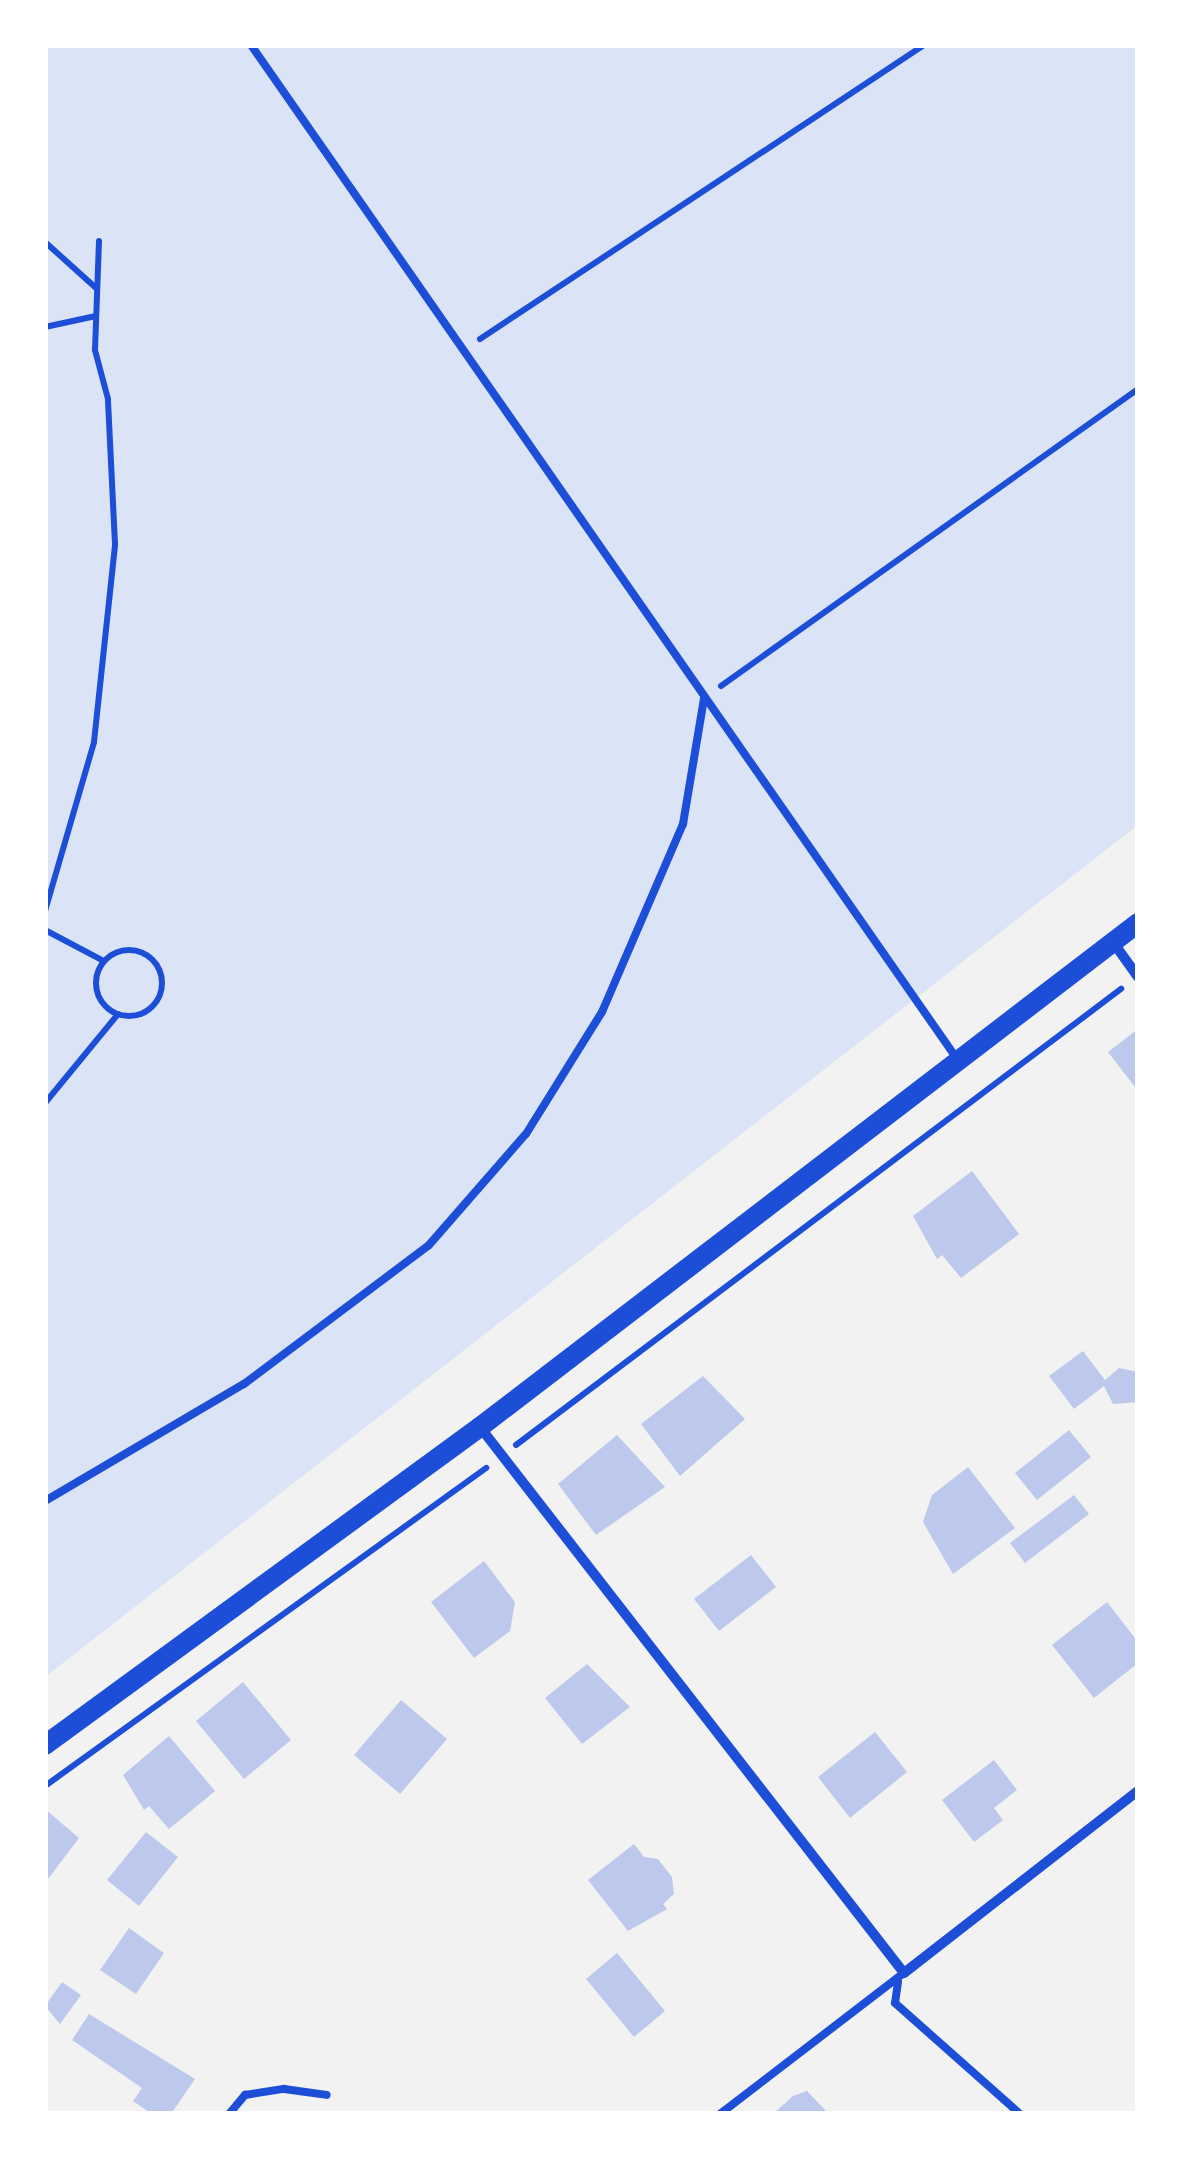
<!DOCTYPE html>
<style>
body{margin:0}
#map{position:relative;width:1183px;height:2159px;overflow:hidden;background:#f2f2f2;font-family:"Sofia Sans Condensed",sans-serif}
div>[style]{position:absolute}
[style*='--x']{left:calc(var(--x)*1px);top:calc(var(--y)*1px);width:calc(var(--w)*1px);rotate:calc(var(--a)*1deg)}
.green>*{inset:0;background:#dbe4f7}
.building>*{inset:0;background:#bdc9ec}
.path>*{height:6px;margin:-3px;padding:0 3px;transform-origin:3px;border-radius:3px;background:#1d4ed8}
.path>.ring{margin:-3px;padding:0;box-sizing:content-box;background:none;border:6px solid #1d4ed8;border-radius:50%}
.service>*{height:8px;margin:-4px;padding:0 4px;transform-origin:4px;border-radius:4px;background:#1d4ed8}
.minor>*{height:10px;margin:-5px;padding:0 5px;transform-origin:5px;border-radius:5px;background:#1d4ed8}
.secondary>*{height:20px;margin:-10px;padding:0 10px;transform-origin:10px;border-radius:10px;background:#1d4ed8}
span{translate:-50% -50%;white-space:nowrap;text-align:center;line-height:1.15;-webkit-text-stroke:10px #fff;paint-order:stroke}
.frame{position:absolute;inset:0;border:48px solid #fff;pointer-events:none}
</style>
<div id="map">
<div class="green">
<div style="clip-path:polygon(45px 45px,1138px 45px,1138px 825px,45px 1677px)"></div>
</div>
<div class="building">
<div style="clip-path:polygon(1138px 1029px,1138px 1091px,1108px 1052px)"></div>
<div style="clip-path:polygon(972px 1171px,1019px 1234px,961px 1278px,942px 1255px,937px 1259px,913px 1216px)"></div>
<div style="clip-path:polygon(1083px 1351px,1105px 1380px,1119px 1368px,1138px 1372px,1138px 1402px,1113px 1404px,1104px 1386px,1074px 1409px,1049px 1376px)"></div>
<div style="clip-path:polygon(703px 1376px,745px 1419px,680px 1476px,641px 1424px)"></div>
<div style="clip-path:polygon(1069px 1430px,1091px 1457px,1037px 1500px,1015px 1473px)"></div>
<div style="clip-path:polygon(617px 1435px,665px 1487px,596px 1535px,558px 1484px)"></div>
<div style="clip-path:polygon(968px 1467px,1015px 1528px,953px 1574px,923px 1522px,932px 1495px)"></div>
<div style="clip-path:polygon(1074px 1495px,1089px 1514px,1025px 1563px,1010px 1543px)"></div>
<div style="clip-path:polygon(751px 1555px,776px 1587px,719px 1631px,694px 1599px)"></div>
<div style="clip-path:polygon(484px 1561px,515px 1602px,510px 1631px,474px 1658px,431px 1602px)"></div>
<div style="clip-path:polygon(1107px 1602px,1138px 1642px,1138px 1663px,1094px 1698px,1052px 1645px)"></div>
<div style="clip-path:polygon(587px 1664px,630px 1707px,582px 1744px,545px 1698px)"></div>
<div style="clip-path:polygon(243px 1682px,291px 1740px,244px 1779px,196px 1721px)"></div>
<div style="clip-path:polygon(401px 1700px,447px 1739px,400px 1794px,354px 1755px)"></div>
<div style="clip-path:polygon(875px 1732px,907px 1772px,850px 1818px,818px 1777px)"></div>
<div style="clip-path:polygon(169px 1736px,215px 1791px,169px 1829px,149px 1806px,144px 1810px,123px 1775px)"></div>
<div style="clip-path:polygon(994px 1760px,1017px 1790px,994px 1808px,1003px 1820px,974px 1842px,942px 1800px)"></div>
<div style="clip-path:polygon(45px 1809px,79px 1838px,45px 1883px)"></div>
<div style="clip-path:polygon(146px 1832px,178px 1857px,139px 1906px,107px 1880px)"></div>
<div style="clip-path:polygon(634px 1844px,644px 1857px,658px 1859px,672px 1877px,674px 1894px,663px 1904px,667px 1909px,628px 1931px,588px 1880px)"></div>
<div style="clip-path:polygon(129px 1928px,164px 1953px,136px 1994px,100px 1970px)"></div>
<div style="clip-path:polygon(617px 1953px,665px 2011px,634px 2037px,586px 1979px)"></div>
<div style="clip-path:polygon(62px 1982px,81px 1995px,60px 2024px,45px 2006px)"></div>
<div style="clip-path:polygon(89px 2014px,195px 2079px,171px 2114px,152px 2114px,133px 2101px,142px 2088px,72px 2040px)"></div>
<div style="clip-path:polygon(807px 2091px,829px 2114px,773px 2114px,793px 2096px)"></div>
</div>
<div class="path">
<div style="--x:45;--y:242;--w:69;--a:42"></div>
<div style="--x:45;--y:327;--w:52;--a:-12.2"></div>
<div style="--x:480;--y:339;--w:533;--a:-33.51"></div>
<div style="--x:721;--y:686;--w:512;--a:-35.46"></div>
<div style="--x:45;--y:911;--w:176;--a:-73.8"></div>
<div style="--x:94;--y:742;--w:199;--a:-83.9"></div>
<div style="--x:115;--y:544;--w:145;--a:-92.8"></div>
<div style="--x:108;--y:399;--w:51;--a:-104.9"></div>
<div style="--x:95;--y:350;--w:109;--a:-87.9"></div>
<div style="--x:45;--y:930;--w:64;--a:27.8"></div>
<div class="ring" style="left:96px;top:950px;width:60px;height:60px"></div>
<div style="--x:45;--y:1103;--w:115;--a:-50.6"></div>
<div style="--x:516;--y:1445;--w:758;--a:-37.01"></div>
<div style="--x:45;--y:1786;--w:544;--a:-35.79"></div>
</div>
<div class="service">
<div style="--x:251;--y:45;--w:1236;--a:55.15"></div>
<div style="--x:45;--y:1501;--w:231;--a:-30.5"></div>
<div style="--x:244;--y:1384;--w:231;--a:-36.9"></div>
<div style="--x:429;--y:1245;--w:147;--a:-48.9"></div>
<div style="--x:526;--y:1134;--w:144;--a:-58.1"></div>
<div style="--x:602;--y:1012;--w:205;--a:-66.7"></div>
<div style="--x:683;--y:824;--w:127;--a:-80.5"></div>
<div style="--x:898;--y:1982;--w:21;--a:98"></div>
<div style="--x:895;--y:2003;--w:167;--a:41.6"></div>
<div style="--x:229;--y:2114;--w:25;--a:-50"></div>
<div style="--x:245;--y:2095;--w:39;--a:-9"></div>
<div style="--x:284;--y:2089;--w:43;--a:7.9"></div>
<div style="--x:720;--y:2114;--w:232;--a:-37.5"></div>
</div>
<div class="minor">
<div style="--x:1113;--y:942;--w:43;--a:54.5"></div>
<div style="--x:480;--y:1427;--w:691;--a:52.17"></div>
<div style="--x:904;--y:1973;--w:296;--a:-37.9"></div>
</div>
<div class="secondary">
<div style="--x:45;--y:1745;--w:539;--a:-36.17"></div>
<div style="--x:480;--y:1427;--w:829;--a:-37.45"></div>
</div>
<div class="frame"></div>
</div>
